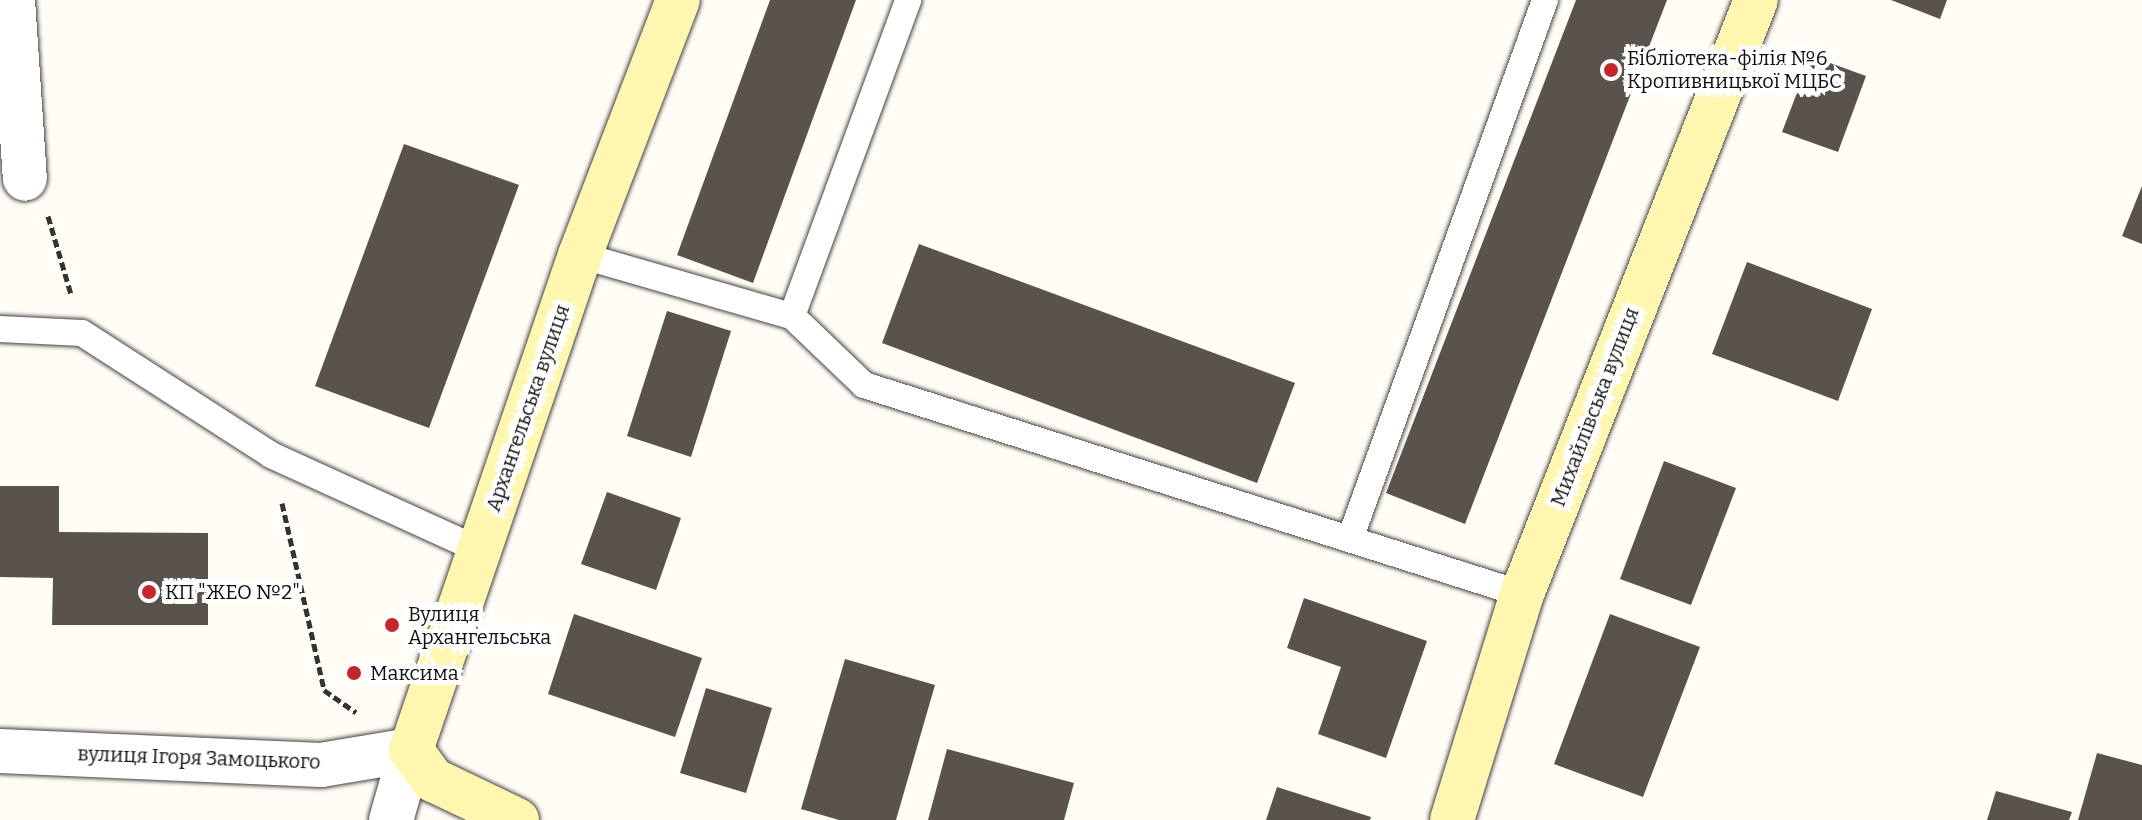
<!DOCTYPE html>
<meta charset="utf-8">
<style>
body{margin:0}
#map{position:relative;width:2142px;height:820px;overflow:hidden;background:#fffdf5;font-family:Bitter,serif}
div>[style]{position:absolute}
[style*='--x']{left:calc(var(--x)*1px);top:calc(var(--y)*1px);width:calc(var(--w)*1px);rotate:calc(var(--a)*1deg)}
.building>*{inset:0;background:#5a524d}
.path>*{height:5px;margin-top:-2.5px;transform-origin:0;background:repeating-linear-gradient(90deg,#333 0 8px,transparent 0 12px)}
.roads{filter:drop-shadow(0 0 2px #444) drop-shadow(0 0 2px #444)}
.lane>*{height:26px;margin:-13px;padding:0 13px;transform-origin:13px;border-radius:13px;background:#fff}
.street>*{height:44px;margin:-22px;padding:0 22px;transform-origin:22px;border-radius:22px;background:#fff}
.secondary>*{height:44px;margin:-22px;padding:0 22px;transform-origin:22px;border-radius:22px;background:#fff6b0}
.dots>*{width:22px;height:22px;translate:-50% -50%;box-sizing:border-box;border:4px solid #fff;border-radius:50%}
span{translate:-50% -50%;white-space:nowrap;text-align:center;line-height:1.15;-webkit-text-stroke:8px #fff;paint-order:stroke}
.poi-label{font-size:20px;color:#111}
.left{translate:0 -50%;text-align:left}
.street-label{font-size:20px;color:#111}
</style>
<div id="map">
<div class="building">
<div style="clip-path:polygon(770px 0,856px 0,753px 283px,677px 255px)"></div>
<div style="clip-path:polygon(1576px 0,1667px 0,1465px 524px,1386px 493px)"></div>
<div style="clip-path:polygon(1891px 0,1947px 0,1940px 19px)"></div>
<div style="clip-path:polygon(1811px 56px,1866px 76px,1838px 152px,1782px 132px)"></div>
<div style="clip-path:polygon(404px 144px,519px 185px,429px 428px,315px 386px)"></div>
<div style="clip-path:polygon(2142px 186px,2142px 244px,2122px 236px)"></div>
<div style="clip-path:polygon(919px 244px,1295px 383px,1257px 483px,882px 343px)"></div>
<div style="clip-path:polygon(1747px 262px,1872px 309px,1838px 401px,1712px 354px)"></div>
<div style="clip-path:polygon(667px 311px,731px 331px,691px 457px,627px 436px)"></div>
<div style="clip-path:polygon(1664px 461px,1736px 488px,1691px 605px,1620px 579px)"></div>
<div style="clip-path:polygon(0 486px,59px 486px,59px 532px,208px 533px,208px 625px,52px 625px,53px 578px,0 577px)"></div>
<div style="clip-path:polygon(607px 492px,681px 518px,656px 590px,581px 564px)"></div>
<div style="clip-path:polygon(1304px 598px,1427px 641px,1386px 758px,1318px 734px,1341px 667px,1287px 648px)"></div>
<div style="clip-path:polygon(574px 614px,702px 658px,675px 737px,548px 694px)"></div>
<div style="clip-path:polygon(1610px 614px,1700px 647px,1643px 797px,1554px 764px)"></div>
<div style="clip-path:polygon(845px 659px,935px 685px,896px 820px,839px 820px,801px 809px)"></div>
<div style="clip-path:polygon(706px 688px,772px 708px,746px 793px,680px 773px)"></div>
<div style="clip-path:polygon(947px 749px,1074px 783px,1064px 820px,928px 820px)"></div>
<div style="clip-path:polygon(2097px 753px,2142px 765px,2142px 820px,2078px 820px)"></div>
<div style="clip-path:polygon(1277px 787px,1371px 817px,1370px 820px,1266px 820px)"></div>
<div style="clip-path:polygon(1996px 791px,2072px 812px,2069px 820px,1987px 820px)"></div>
</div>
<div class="path">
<div style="--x:48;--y:216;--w:81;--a:73.6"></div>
<div style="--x:282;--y:503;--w:192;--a:77.3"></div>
<div style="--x:324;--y:690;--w:39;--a:35"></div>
</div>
<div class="roads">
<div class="lane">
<div style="--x:580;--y:255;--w:221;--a:16.1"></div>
<div style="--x:792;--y:316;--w:100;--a:43.8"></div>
<div style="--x:864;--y:385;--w:690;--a:17.62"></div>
<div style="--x:792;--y:316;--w:337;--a:-69.8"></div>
<div style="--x:0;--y:329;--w:82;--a:2.8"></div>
<div style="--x:82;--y:333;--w:225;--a:32.8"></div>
<div style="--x:271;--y:455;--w:229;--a:24.5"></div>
<div style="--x:1350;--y:539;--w:573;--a:-70.11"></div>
</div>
<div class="street">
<div style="--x:13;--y:0;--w:179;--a:86.2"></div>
<div style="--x:0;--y:751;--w:321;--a:2.5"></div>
<div style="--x:321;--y:765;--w:91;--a:-9.5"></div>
<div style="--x:411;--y:750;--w:73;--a:105.9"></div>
</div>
<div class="secondary">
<div style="--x:517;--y:820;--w:93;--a:-154.5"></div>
<div style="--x:433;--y:780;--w:37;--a:-126"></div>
<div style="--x:411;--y:750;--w:523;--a:-71.15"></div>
<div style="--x:580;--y:255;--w:273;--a:-69"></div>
<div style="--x:1452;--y:820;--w:237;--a:-72.8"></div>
<div style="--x:1522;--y:594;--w:638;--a:-68.5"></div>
</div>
</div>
<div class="dots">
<div style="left:1611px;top:70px;background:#c4262e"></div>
<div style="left:149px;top:592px;background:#c4262e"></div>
<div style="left:392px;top:625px;background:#c4262e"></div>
<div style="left:354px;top:673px;background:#c4262e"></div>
</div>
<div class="poi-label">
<span class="left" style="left:1627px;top:70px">Бібліотека-філія №6<br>Кропивницької МЦБС</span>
<span class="left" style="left:165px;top:592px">КП "ЖЕО №2"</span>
<span class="left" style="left:408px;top:626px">Вулиця<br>Архангельська</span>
<span class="left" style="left:370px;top:673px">Максима</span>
</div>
<div class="street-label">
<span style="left:1595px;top:407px;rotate:-69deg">Михайлівська вулиця</span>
<span style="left:528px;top:408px;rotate:-71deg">Архангельська вулиця</span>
<span style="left:199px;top:758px;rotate:2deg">вулиця Ігоря Замоцького</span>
</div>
</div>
